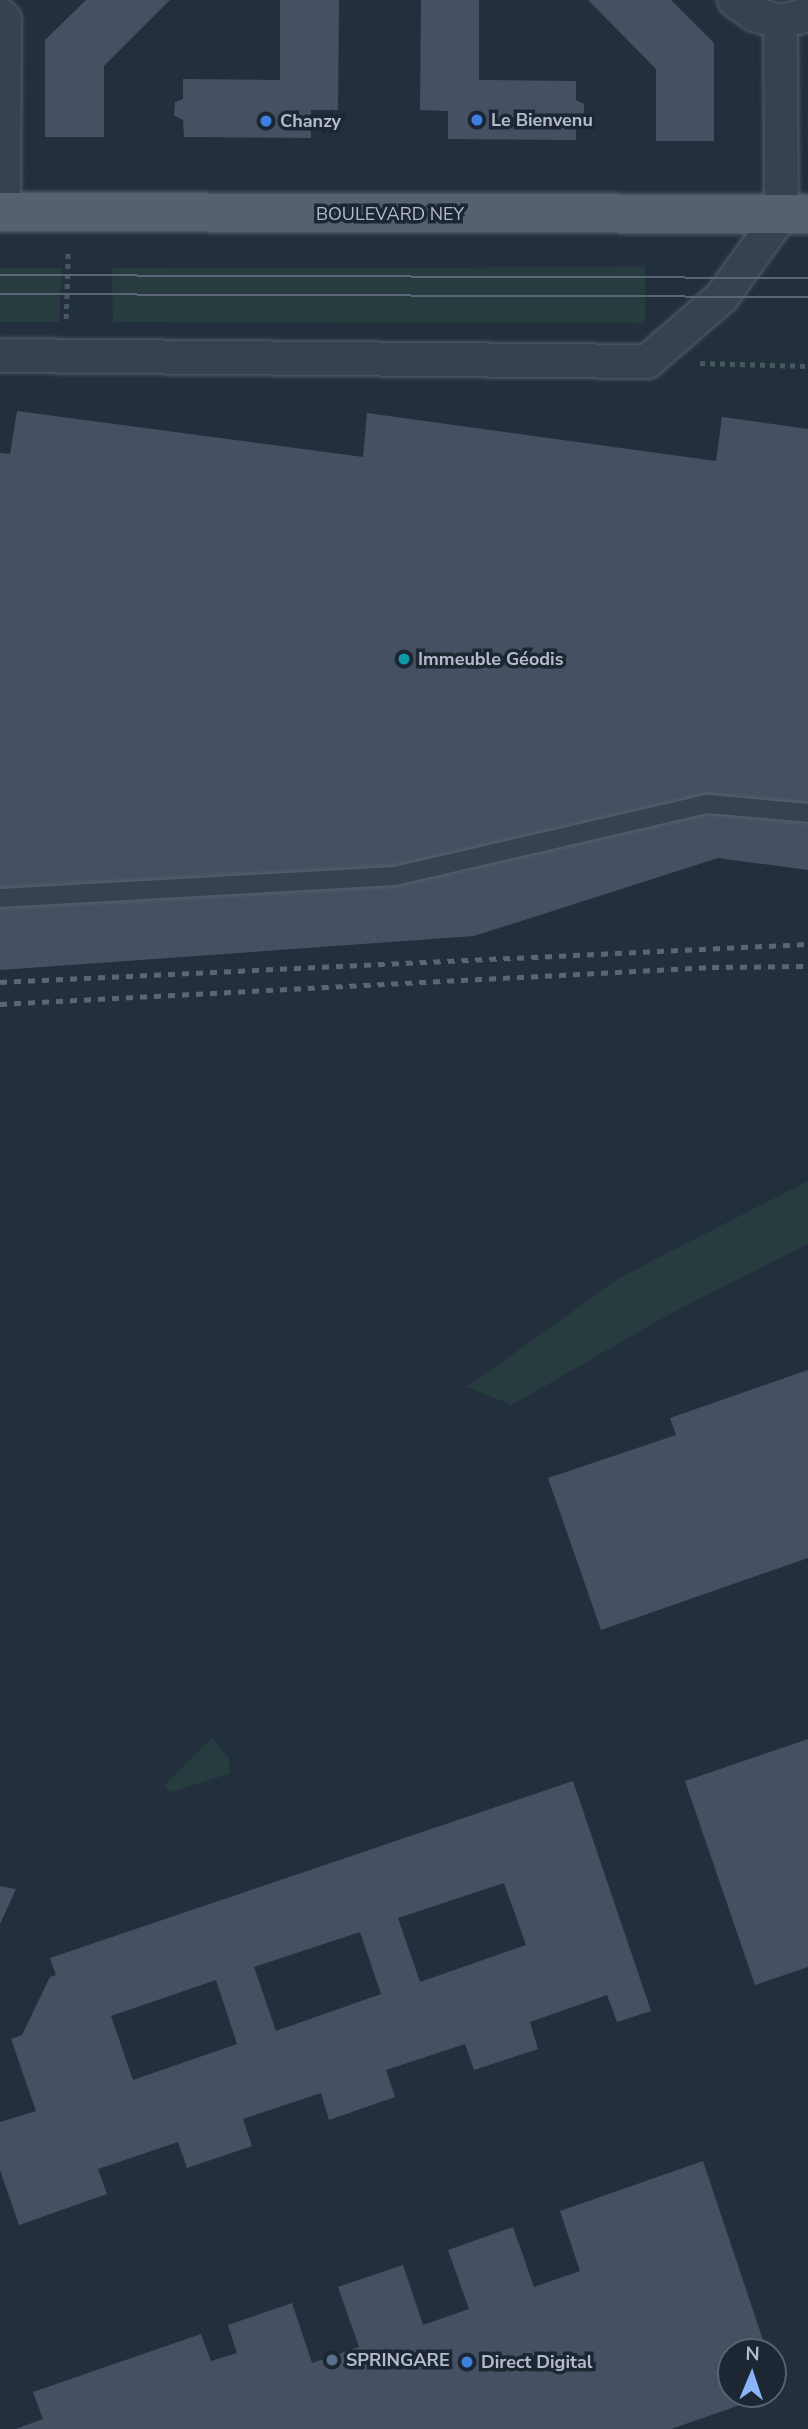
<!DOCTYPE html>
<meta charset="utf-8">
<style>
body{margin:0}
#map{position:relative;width:808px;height:2429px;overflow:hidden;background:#242f3e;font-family:"Nunito Sans",sans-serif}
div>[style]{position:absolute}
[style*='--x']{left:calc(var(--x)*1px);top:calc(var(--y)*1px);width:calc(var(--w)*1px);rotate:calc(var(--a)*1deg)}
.green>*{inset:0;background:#263c3f}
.building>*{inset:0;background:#455162}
.path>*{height:4.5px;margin-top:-2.25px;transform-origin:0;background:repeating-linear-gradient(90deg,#44595c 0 5px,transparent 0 10px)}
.roads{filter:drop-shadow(0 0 2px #565f6c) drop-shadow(0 0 2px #565f6c)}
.lane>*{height:18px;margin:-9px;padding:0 9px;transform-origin:9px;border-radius:9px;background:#38414e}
.street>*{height:33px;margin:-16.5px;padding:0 16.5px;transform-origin:16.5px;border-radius:16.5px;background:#38414e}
.primary>*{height:38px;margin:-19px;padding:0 19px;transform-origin:19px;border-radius:19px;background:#56606e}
.tram>*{height:2px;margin:-1px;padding:0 1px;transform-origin:1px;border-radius:1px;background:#5a6575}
.rail>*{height:5px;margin-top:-2.5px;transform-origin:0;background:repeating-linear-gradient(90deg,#5a6575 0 7px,transparent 0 14px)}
.dots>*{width:19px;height:19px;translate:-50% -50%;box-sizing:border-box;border:4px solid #1d2633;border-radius:50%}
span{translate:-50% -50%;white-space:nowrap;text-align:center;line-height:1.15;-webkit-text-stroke:7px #1d2633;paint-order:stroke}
.poi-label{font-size:18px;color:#b4bcc9;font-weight:700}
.left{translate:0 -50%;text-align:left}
.street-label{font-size:18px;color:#b4bcc9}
.north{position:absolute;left:717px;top:2338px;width:70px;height:70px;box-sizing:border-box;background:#1d2633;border:2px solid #59626f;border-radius:50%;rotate:2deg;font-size:19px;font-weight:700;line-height:28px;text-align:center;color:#b4bcc9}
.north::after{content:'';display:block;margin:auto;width:24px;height:32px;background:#8ab4f8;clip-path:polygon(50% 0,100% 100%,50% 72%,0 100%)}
</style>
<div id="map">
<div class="green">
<div style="clip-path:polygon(645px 267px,645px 323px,113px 322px,112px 268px)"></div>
<div style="clip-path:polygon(0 268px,62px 268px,59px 322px,0 322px)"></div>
<div style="clip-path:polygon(808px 1181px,808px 1244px,666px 1316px,512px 1405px,467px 1387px,619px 1278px)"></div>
<div style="clip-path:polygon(212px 1738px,229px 1758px,229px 1774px,171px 1792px,164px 1786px)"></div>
</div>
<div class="building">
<div style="clip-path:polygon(86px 0,170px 0,104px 66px,104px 137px,45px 137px,45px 40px)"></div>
<div style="clip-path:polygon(280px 0,339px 0,338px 110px,311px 110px,311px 138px,184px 137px,183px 120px,174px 115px,175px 102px,183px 99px,183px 79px,280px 80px)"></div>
<div style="clip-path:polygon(421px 0,479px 0,479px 80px,576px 81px,576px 100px,584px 104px,584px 118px,576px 122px,576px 140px,448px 139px,448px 111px,420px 110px)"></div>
<div style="clip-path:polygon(588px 0,671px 0,714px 43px,714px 141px,656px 141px,656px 69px)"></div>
<div style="clip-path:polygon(17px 411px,363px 457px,367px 413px,716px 461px,722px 417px,808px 429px,808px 870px,718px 858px,474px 936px,0 970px,0 453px,10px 454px)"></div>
<div style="clip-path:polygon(808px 1370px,808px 1558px,601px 1630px,548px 1478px,676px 1435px,670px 1418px)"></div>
<div style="clip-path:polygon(808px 1739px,808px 1967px,755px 1985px,685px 1781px)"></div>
<div style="clip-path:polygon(evenodd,573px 1781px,651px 2011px,617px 2022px,607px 1995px,530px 2022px,538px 2049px,474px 2070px,465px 2044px,386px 2070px,395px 2097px,329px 2120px,321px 2093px,243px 2119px,252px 2146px,187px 2168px,178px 2142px,98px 2169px,107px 2194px,19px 2225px,0 2170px,0 2122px,36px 2111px,11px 2039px,22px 2035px,50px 1977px,56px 1975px,50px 1958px,573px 1781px,504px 1883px,526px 1945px,420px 1982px,398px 1918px,504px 1883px,573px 1781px,360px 1932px,381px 1994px,276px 2031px,254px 1967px,360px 1932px,573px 1781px,216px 1980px,237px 2044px,133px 2080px,111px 2016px,216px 1980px)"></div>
<div style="clip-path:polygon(0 1886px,16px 1889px,0 1924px)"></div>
<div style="clip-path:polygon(703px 2161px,767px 2352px,731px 2352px,731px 2394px,772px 2394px,671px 2429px,16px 2429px,43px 2419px,33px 2392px,201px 2334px,211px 2361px,237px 2353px,228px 2325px,292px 2303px,312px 2363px,359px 2347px,338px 2287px,403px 2265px,423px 2325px,469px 2309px,448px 2250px,513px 2227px,534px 2287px,580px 2271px,560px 2211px)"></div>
<div style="clip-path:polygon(773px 2371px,780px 2392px,773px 2394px)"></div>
</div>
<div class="path">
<div style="--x:66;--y:319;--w:68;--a:-88.3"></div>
<div style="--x:700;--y:363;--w:108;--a:1.6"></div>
</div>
<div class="roads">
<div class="lane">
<div style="--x:0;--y:898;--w:396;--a:-3.2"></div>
<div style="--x:395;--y:876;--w:321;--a:-13"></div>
<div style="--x:708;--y:804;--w:100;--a:5.1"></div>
</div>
<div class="street">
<div style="--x:734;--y:0;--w:24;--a:35"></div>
<div style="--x:754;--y:14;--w:27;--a:15"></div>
<div style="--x:780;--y:21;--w:29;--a:-14"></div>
<div style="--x:0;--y:15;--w:6;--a:45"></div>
<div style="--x:4;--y:19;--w:193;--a:90.3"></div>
<div style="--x:0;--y:355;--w:647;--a:0.53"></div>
<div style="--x:647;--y:361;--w:98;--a:-40.9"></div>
<div style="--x:721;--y:297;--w:102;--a:-54.1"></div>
<div style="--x:781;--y:214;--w:193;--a:-90.3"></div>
</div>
<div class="primary">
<div style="--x:0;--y:212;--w:808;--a:0.14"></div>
</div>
</div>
<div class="tram">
<div style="--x:0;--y:275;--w:808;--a:0.21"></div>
<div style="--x:0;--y:294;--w:808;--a:0.21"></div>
</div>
<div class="rail">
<div style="--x:0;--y:982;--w:809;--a:-2.69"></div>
<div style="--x:0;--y:1004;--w:713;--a:-2.97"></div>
<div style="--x:712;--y:967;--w:96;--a:-0.6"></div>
</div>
<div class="dots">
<div style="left:477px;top:120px;background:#3f7fe0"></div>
<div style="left:266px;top:121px;background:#3f7fe0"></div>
<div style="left:404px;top:659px;background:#0f9aa8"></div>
<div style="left:332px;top:2360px;background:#5c6f8a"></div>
<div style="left:467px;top:2362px;background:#3f7fe0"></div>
</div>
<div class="poi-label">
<span class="left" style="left:491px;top:120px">Le Bienvenu</span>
<span class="left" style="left:280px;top:121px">Chanzy</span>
<span class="left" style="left:418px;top:659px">Immeuble Géodis</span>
<span class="left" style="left:346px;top:2360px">SPRINGARE</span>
<span class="left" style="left:481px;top:2362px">Direct Digital</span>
</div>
<div class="street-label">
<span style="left:390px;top:214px">BOULEVARD NEY</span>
</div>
<div class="north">N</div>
</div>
